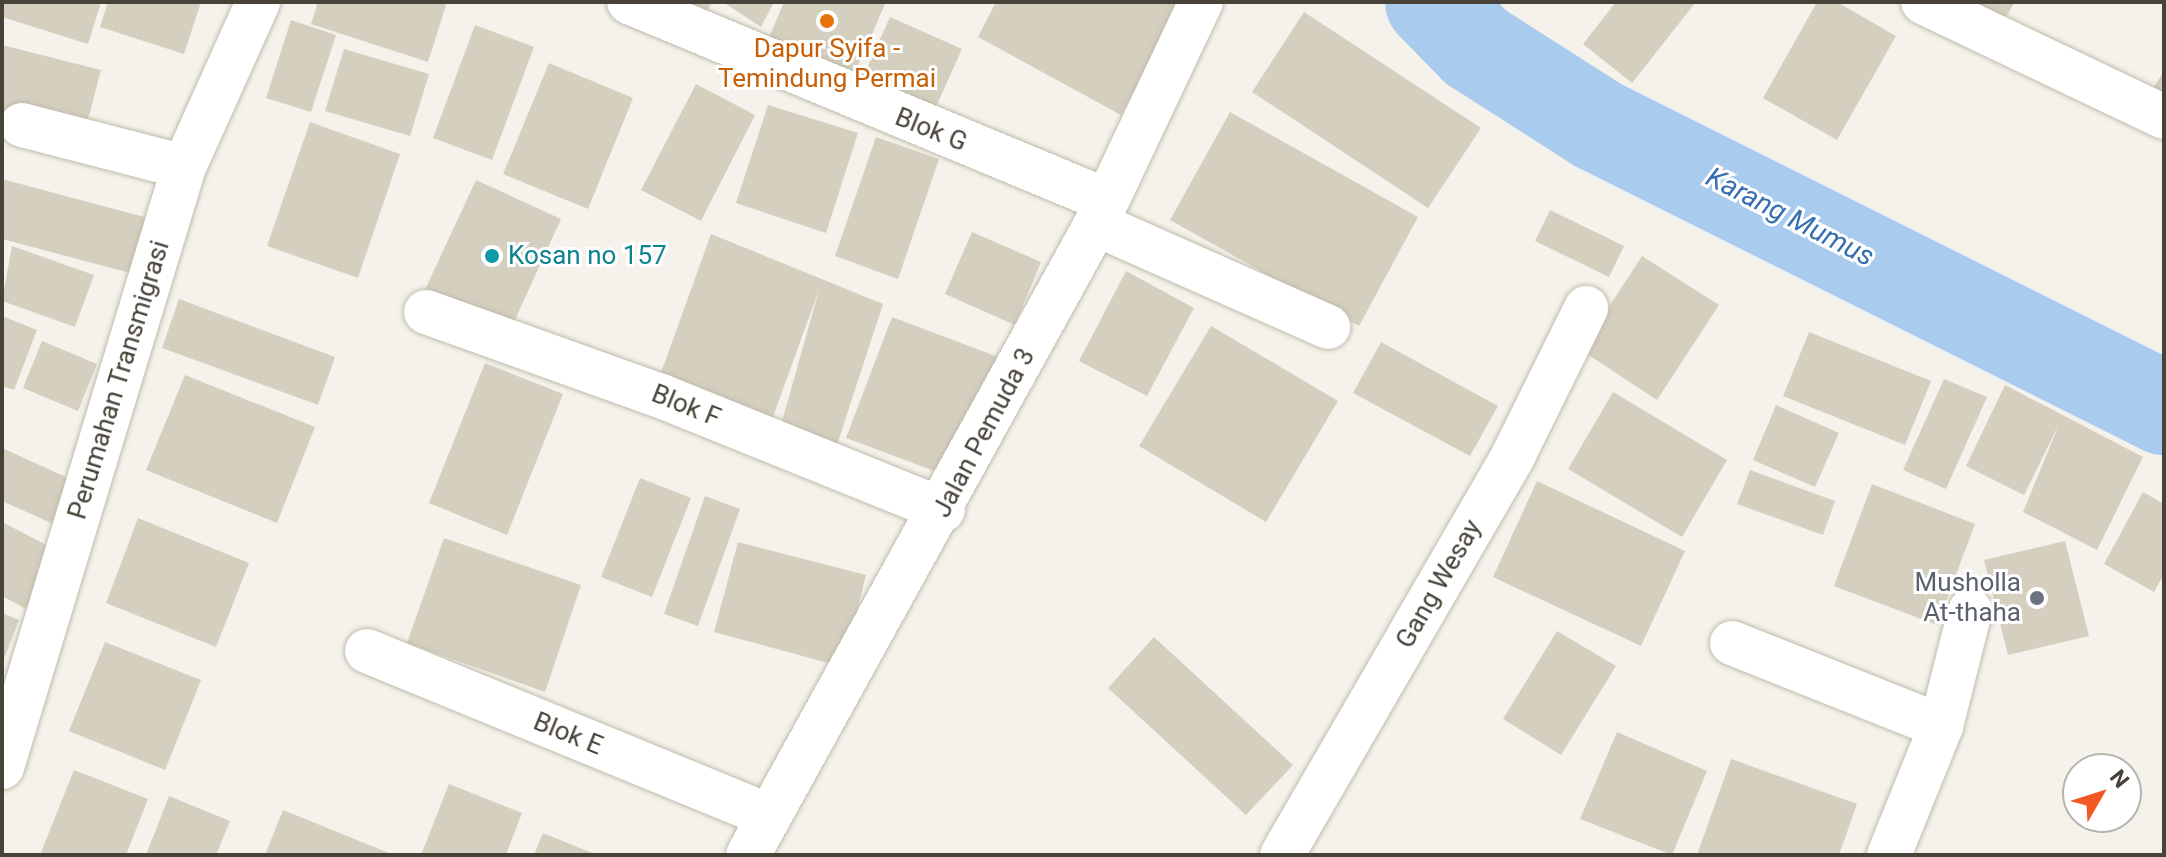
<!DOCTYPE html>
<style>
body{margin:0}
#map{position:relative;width:2166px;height:857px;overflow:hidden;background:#f4f2ea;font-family:Roboto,sans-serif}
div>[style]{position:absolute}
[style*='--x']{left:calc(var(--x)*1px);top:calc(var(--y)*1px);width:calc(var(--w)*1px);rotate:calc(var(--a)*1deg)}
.river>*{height:94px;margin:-47px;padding:0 47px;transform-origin:47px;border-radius:47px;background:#a9cbee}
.building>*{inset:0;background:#d5cfbf}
.roads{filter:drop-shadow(0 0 2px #bfbbac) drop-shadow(0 0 2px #bfbbac)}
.minor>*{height:44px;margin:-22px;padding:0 22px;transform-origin:22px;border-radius:22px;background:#fff}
.dots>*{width:22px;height:22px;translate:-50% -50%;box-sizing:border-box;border:4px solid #fff;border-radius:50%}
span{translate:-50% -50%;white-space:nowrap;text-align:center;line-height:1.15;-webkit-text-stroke:6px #fff;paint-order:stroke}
.food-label{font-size:26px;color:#c56008}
.street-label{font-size:26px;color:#484338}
.culture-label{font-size:26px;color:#0d838f}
.left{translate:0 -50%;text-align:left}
.worship-label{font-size:26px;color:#5b616d}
.right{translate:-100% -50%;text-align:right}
.water-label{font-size:28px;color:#356fb0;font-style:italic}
.frame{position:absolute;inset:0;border:4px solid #484338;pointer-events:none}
.north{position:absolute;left:2062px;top:753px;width:80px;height:80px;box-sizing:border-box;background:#fff;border:2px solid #b6b4af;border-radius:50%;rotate:51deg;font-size:22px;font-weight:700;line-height:32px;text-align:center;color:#484338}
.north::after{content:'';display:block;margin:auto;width:28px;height:36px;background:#f15824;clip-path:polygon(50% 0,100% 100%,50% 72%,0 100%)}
</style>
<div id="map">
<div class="river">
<div style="--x:1432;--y:2;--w:63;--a:45.6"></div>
<div style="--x:1476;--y:47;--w:145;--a:32.6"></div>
<div style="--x:1598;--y:125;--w:633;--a:26.57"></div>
</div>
<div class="building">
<div style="clip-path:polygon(4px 2px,101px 2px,88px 44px,2px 17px)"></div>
<div style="clip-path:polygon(108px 2px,201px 2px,184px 54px,100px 27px)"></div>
<div style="clip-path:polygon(318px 2px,447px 2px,428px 62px,311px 24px)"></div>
<div style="clip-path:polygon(653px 2px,712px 2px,699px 26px)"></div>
<div style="clip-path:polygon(723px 2px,774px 2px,761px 27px)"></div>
<div style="clip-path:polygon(784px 2px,886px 2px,853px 77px,768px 40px)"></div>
<div style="clip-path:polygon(996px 2px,1182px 2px,1121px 115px,978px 37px)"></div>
<div style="clip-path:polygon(1616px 2px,1696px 2px,1632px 83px,1583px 44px)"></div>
<div style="clip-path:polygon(1817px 2px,1837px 2px,1896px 36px,1837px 140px,1763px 98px)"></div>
<div style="clip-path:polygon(1957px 2px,2015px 2px,1999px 28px)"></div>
<div style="clip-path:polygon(1304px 12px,1481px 128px,1428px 208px,1252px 92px)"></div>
<div style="clip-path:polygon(890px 17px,962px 49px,935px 109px,863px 77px)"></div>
<div style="clip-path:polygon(291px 20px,336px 35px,311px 112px,266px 98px)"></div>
<div style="clip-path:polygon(475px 25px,534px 47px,492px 160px,433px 138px)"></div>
<div style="clip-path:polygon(2px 45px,101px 70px,85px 131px,2px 109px)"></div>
<div style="clip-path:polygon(344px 49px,429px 74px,410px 136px,325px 111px)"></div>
<div style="clip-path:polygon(549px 63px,633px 98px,588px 209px,503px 174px)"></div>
<div style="clip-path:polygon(2164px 71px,2164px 102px,2150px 93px)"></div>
<div style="clip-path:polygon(696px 84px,755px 115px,701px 221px,641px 190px)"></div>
<div style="clip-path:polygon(768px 105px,858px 133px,826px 233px,736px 203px)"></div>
<div style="clip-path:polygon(1230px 112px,1418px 217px,1359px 326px,1170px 220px)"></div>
<div style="clip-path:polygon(310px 122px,400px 154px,358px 278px,267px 246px)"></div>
<div style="clip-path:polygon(876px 137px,939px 159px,898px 279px,835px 256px)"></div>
<div style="clip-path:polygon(2px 179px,148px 218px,134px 274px,2px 239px)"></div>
<div style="clip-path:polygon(476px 180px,561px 219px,509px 333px,423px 294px)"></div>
<div style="clip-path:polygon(1550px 210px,1624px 246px,1609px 277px,1535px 241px)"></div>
<div style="clip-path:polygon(972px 232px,1041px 262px,1015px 325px,945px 294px)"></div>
<div style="clip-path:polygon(711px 234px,883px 304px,835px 451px,779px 432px,819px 290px,770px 425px,657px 384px)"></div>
<div style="clip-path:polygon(12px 246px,94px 275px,75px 327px,2px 301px)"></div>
<div style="clip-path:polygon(1642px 256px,1719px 305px,1657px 400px,1581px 350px)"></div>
<div style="clip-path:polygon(1126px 271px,1194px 308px,1147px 396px,1079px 361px)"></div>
<div style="clip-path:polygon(179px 299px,335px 357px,318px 405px,162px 348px)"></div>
<div style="clip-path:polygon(2px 316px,37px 330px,14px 390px,2px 386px)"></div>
<div style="clip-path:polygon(892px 317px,998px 357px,953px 478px,846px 438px)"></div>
<div style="clip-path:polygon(1211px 326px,1338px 401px,1266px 522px,1139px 446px)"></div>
<div style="clip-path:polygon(1809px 332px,1931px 381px,1905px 445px,1783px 396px)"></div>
<div style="clip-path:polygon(42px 341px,97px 364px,78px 411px,23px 388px)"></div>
<div style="clip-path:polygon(1381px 342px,1498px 406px,1470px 456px,1353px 393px)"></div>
<div style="clip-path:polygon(485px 363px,563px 394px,507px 535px,429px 503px)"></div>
<div style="clip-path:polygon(185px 375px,315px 427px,277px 523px,146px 470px)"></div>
<div style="clip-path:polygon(1944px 379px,1987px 397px,1946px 489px,1903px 470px)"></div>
<div style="clip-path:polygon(2005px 385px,2143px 457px,2097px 550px,2023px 512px,2060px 422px,2024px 495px,1966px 466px)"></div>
<div style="clip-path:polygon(1613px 392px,1727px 460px,1682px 537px,1568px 469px)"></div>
<div style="clip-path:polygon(1776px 405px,1839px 433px,1815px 487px,1753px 460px)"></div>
<div style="clip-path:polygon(2px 448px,77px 482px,58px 526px,2px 501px)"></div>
<div style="clip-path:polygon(1750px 470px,1835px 501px,1823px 535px,1737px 504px)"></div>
<div style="clip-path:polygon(640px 478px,691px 498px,652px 597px,601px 577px)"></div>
<div style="clip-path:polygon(1537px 481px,1685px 551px,1641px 646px,1493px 577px)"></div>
<div style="clip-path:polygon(1872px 484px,1975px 524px,1937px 625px,1834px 586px)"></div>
<div style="clip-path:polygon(2143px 492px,2164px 504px,2164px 574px,2154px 592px,2104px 564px)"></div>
<div style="clip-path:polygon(705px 496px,740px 509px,698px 626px,664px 614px)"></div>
<div style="clip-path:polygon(138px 518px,249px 563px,216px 647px,106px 603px)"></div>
<div style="clip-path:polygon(2px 522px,62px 553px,32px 612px,2px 596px)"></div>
<div style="clip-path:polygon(444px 538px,581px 585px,545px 692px,407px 643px)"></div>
<div style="clip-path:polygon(2065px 541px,2089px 636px,2008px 655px,1984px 560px)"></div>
<div style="clip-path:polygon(738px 542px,866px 575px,843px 667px,714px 632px)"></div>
<div style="clip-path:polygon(2px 613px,19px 620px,2px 664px)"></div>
<div style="clip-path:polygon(1557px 631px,1616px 666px,1561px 755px,1503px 719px)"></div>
<div style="clip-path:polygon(1154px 637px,1293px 765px,1246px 815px,1108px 688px)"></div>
<div style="clip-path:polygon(105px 642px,201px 680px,165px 770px,69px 731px)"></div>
<div style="clip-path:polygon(1617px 732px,1707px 771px,1672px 855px,1580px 819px)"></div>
<div style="clip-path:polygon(1731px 759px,1857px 804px,1839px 855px,1697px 855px)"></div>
<div style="clip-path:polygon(74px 770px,148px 799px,126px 855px,40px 855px)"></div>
<div style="clip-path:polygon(449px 784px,522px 813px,506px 855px,421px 855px)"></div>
<div style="clip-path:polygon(169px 796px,230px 821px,216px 855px,146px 855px)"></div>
<div style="clip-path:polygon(283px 810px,394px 855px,265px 855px)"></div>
<div style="clip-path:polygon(543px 833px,597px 855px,534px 855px)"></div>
</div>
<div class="roads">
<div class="minor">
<div style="--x:629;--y:2;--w:513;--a:22.57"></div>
<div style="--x:1923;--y:2;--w:267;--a:25.5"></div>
<div style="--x:22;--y:125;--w:167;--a:14.5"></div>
<div style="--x:1096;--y:224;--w:254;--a:23.9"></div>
<div style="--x:426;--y:312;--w:250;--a:19.7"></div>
<div style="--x:661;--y:396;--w:304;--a:22"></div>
<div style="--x:1732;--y:643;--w:225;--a:21.7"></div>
<div style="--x:1941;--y:726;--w:119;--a:-75.8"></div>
<div style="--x:367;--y:651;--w:435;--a:22.3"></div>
<div style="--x:2;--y:767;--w:627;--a:-73.13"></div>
<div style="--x:184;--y:167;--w:181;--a:-65.8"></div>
<div style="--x:748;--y:855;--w:721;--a:-61.12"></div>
<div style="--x:1096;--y:224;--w:246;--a:-64.7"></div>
<div style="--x:1282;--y:855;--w:463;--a:-59.9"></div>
<div style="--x:1514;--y:454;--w:163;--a:-63.7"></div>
<div style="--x:1889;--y:855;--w:139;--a:-68"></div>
</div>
</div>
<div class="dots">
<div style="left:827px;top:21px;background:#e8710a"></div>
<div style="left:492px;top:256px;background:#0f9aa8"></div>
<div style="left:2037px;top:598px;background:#6b7280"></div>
</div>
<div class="food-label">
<span style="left:827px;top:64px">Dapur Syifa -<br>Temindung Permai</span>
</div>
<div class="street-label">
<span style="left:931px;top:130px;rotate:22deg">Blok G</span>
<span style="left:119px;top:380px;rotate:-73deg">Perumahan Transmigrasi</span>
<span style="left:686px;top:406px;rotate:22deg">Blok F</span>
<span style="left:984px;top:433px;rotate:-62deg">Jalan Pemuda 3</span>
<span style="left:1439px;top:584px;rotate:-60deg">Gang Wesay</span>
<span style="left:568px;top:734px;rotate:22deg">Blok E</span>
</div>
<div class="culture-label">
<span class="left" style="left:508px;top:256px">Kosan no 157</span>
</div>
<div class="worship-label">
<span class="right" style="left:2021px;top:598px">Musholla<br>At-thaha</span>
</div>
<div class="water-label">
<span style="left:1790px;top:217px;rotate:27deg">Karang Mumus</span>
</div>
<div class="frame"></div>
<div class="north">N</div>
</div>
